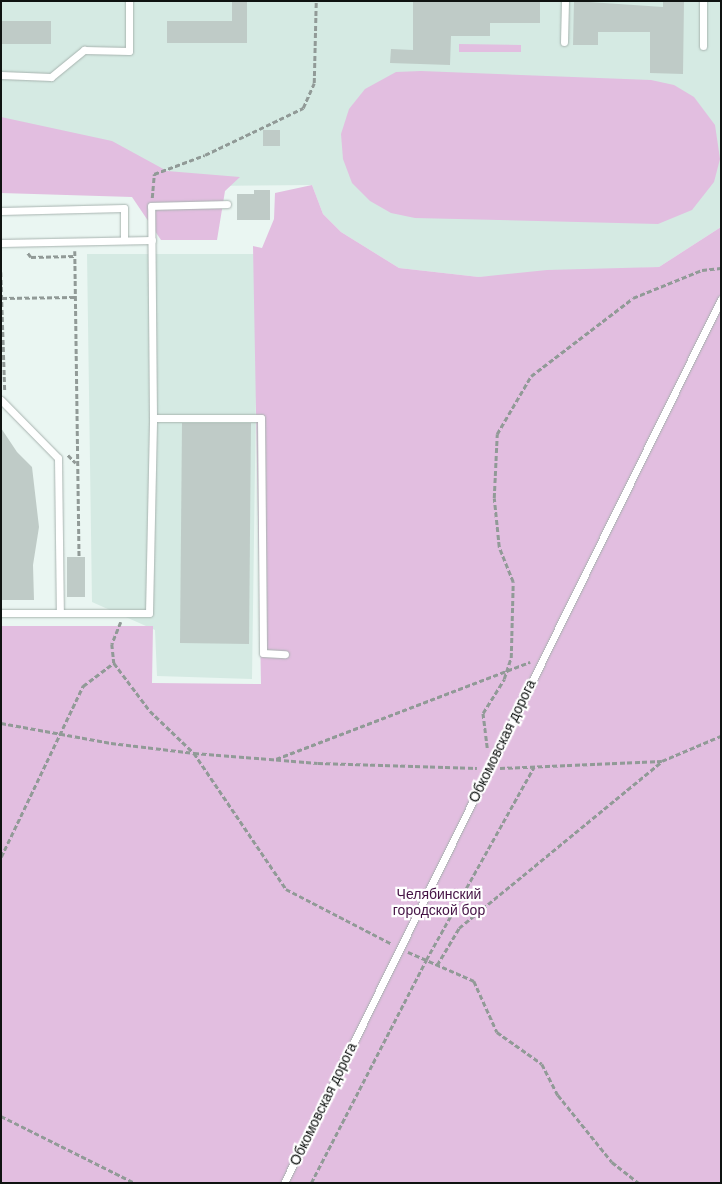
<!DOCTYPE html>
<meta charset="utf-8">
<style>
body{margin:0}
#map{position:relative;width:722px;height:1184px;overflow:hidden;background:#eaf6f2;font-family:Arial,sans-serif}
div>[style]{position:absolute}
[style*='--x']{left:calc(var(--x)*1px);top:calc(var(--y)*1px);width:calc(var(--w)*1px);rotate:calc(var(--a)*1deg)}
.built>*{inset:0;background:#d5eae3}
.green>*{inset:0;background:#e2bee0}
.building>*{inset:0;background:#bfcbc7}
.path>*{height:2.5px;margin-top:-1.25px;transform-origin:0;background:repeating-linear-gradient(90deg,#919a97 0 5px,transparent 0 7.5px)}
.roads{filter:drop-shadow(0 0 1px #a7b3af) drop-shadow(0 0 1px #a7b3af)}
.lane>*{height:7px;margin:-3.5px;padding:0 3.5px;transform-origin:3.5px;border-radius:3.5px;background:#fff}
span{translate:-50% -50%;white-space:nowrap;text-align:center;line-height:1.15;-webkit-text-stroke:4.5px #fff;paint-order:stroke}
.street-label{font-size:14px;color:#0f1311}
.park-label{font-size:14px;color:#441244}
.frame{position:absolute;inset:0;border:2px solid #0f1311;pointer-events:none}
</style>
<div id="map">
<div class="built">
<div style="clip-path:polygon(1px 1px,721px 1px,721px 227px,659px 267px,479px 277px,399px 268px,341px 232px,323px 214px,312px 185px,1px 188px)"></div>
<div style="clip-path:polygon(87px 254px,258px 254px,252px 679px,157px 676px,155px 630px,92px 602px)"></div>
</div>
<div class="green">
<div style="clip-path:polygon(459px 44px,521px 45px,521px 52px,459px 52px)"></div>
<div style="clip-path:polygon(421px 71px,651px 80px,674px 85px,694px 97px,715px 125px,720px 159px,714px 182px,692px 210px,658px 224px,415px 218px,391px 213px,370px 201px,352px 183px,343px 159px,341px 134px,349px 109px,365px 89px,396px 72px)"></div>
<div style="clip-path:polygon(1px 117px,112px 141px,167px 171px,240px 177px,225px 191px,217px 240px,161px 240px,132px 197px,1px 193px)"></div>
<div style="clip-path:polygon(312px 185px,323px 214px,341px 232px,399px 268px,479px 277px,547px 270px,659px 267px,721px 227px,721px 1183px,1px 1183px,1px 626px,153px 626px,152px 683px,261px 684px,253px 246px,262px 248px,274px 219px,275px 193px)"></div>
</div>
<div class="building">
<div style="clip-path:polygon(232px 1px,247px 1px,247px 43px,167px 43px,167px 21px,232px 21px)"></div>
<div style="clip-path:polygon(413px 1px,540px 1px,540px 23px,490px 23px,490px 36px,451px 36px,450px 65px,390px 63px,391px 49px,413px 50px)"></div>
<div style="clip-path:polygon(574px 1px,663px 7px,663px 1px,684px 1px,683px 74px,650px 73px,650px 32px,598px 32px,598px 45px,573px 45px)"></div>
<div style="clip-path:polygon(1px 21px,51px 21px,51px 44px,1px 44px)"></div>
<div style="clip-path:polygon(263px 130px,280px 130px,280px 146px,263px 146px)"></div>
<div style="clip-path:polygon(254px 190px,270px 190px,270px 220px,237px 220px,237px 194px,254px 194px)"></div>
<div style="clip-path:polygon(182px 423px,251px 423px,249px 644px,180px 643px)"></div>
<div style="clip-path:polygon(1px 428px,17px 452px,32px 467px,39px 527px,33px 565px,34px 600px,1px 600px)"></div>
<div style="clip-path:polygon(67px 557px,85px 557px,85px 597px,67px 597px)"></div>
</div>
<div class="path">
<div style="--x:152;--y:198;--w:24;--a:-85"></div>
<div style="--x:154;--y:174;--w:54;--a:-20.4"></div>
<div style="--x:205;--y:155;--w:109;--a:-25.6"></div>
<div style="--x:303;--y:108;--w:27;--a:-66"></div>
<div style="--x:314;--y:83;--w:82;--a:-88.6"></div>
<div style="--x:75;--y:251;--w:305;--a:89.2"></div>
<div style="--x:28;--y:253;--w:5;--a:53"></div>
<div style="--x:31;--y:257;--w:44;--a:-1.3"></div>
<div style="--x:1;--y:272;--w:118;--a:88.1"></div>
<div style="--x:2;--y:298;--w:73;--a:-0.8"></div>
<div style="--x:68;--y:455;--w:11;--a:45"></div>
<div style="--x:121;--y:622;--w:24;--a:112"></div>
<div style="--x:112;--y:644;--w:19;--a:84"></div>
<div style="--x:114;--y:663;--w:60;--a:53.1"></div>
<div style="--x:150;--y:711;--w:61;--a:43.7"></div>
<div style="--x:194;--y:753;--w:164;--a:55.9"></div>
<div style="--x:286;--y:889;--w:119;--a:27.4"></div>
<div style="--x:1;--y:723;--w:112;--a:10.3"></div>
<div style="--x:111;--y:743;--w:84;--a:6.9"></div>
<div style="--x:194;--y:753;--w:124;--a:4.6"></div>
<div style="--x:318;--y:763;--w:159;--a:1.8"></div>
<div style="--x:487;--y:748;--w:35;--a:-97"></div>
<div style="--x:483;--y:713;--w:40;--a:-58"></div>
<div style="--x:504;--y:679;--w:22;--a:-72"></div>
<div style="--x:511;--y:658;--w:76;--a:-88.5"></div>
<div style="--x:513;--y:582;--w:38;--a:-112"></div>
<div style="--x:499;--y:547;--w:49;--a:-95.8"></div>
<div style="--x:494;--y:498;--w:64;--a:-87.3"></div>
<div style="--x:497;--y:434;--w:67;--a:-59.6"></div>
<div style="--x:531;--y:376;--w:128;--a:-37.4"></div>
<div style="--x:633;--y:298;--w:74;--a:-22.1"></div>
<div style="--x:702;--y:270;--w:19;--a:-6"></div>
<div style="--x:276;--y:759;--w:272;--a:-20.9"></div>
<div style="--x:500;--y:768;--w:162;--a:-2.5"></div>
<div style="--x:662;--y:761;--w:64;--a:-23"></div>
<div style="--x:1;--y:857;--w:190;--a:-64.4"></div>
<div style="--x:83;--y:686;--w:39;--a:-37"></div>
<div style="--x:408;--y:952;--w:72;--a:23.7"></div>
<div style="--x:474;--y:981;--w:56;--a:65.7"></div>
<div style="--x:497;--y:1032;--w:55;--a:35.4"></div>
<div style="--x:542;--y:1064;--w:35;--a:63"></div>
<div style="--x:558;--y:1095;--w:86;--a:51.1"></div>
<div style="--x:612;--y:1162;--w:34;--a:38"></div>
<div style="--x:437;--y:965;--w:43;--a:-59.3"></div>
<div style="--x:459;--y:928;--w:261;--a:-39.4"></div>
<div style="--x:1;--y:1116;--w:150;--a:26.6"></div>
<div style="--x:311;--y:1183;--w:251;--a:-62.7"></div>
<div style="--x:426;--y:960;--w:221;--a:-60.8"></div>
</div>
<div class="roads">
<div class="lane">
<div style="--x:564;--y:42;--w:41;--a:-88.6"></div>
<div style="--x:703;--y:46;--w:45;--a:-90"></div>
<div style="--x:1;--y:75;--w:50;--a:2.3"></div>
<div style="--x:51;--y:77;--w:43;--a:-39.3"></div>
<div style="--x:84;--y:50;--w:45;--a:1.3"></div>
<div style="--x:129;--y:51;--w:50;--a:-90"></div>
<div style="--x:1;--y:211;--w:123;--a:-1.4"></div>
<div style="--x:124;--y:208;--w:32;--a:90"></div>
<div style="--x:1;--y:243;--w:151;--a:-1.1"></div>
<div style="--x:1;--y:400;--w:81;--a:45.5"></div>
<div style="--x:58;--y:458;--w:155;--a:89.3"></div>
<div style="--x:153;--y:418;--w:108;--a:0"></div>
<div style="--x:261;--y:418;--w:235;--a:89.5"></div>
<div style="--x:263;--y:653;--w:22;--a:3"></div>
<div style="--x:1;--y:613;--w:148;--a:0"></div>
<div style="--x:149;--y:613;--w:195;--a:-88.8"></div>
<div style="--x:153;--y:418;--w:212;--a:-90.5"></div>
<div style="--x:151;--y:206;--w:76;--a:-1.5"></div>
<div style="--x:284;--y:1183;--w:986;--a:-63.69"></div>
</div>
</div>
<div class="street-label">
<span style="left:502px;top:741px;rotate:-64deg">Обкомовская дорога</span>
<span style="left:323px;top:1104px;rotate:-64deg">Обкомовская дорога</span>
</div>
<div class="park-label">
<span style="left:439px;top:902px">Челябинский<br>городской бор</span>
</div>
<div class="frame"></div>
</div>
